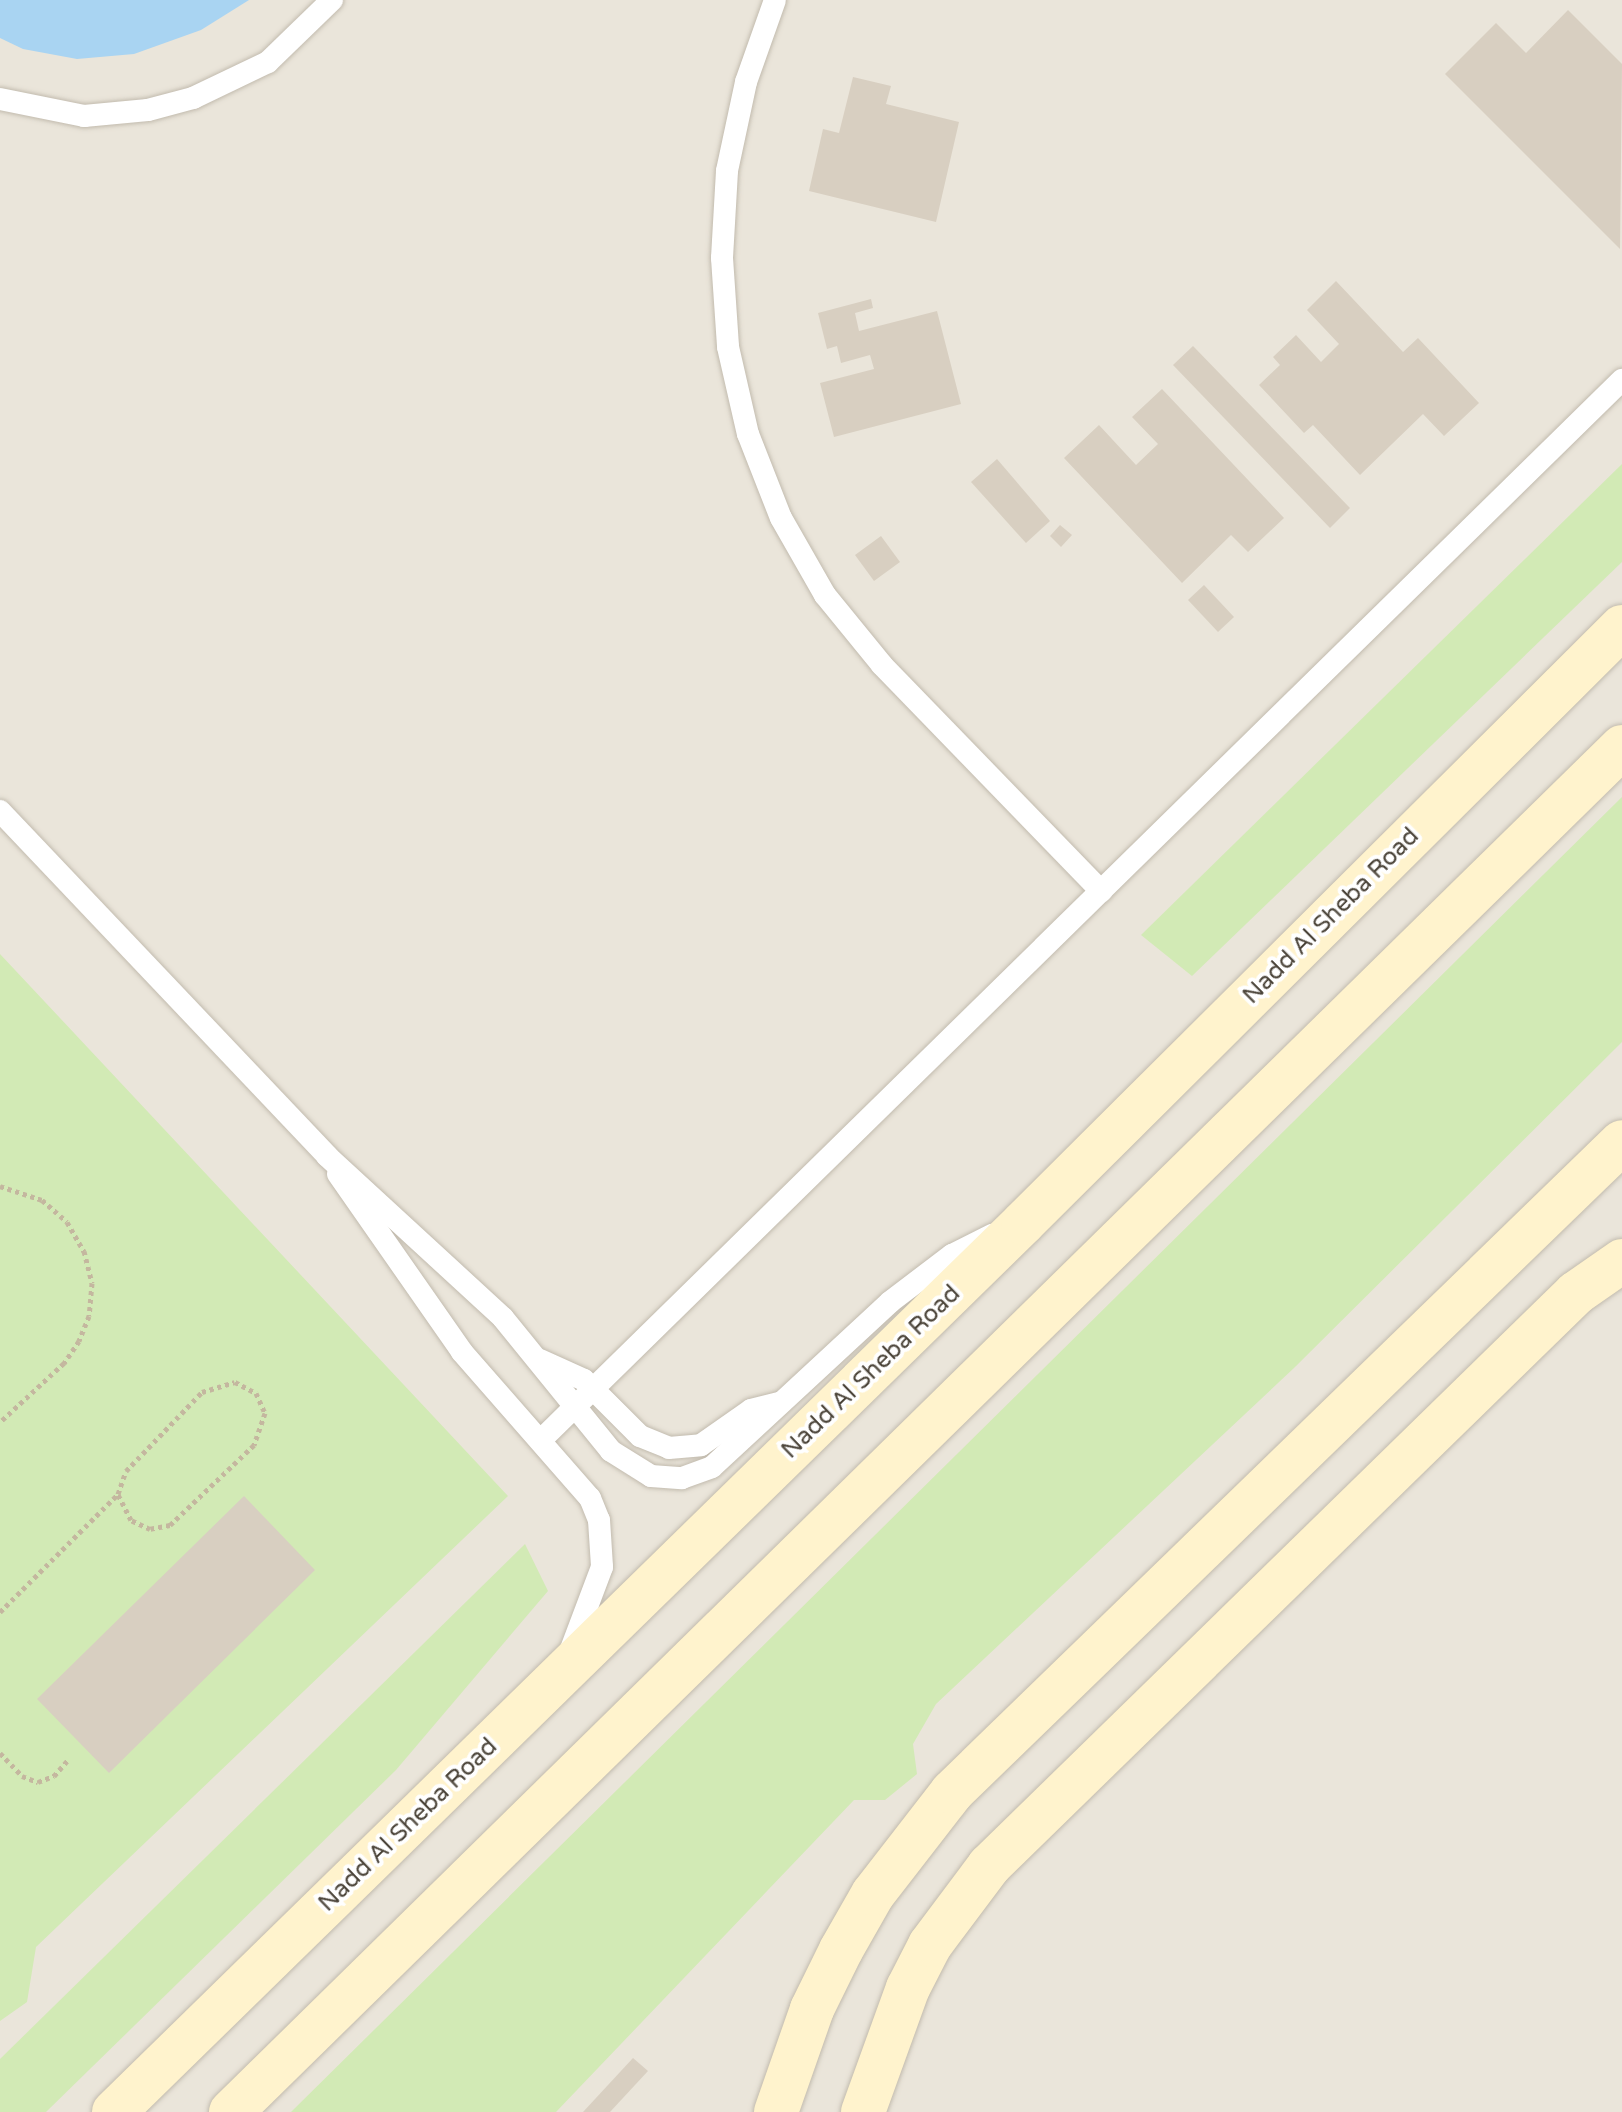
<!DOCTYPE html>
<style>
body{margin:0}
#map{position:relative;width:1622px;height:2112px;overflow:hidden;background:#f6f3ec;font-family:"Varela Round",sans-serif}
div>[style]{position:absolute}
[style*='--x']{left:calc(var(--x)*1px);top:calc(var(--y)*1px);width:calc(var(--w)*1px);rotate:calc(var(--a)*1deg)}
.residential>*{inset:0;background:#eae5da}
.green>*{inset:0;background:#d2eab5}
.water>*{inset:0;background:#a9d4f2}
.building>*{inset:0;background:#d8cfc1}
.path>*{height:5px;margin-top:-2.5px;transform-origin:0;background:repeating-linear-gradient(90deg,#c4b79f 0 4px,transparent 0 8px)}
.roads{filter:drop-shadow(0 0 2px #c2bbae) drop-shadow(0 0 2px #c2bbae)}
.lane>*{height:22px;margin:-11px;padding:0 11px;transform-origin:11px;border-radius:11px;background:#fff}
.secondary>*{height:44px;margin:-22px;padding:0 22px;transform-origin:22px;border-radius:22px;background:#fff3cd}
span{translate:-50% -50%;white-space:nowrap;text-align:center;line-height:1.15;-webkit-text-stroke:8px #fff;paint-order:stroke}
.street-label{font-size:24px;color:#4b4439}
</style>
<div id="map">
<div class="residential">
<div style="clip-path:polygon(0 0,1622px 0,1622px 2112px,0 2112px)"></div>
</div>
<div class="green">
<div style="clip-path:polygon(1622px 464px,1622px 562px,1192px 976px,1141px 935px)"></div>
<div style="clip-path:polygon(1622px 797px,1622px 1042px,1294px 1368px,936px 1704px,913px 1744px,917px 1774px,885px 1800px,854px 1800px,556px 2112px,291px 2112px)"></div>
<div style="clip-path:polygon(0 954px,508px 1496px,36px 1947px,27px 2002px,0 2021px)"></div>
<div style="clip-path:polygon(525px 1544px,548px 1591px,396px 1770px,46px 2112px,0 2112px,0 2059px)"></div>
</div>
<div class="water">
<div style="clip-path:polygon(0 0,249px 0,201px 30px,134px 54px,77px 59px,23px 49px,0 38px)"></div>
</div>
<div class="building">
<div style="clip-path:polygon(1568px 10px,1622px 64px,1620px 249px,1445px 74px,1496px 23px,1526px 53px)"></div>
<div style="clip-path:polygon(853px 77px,891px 86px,886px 104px,959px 122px,936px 222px,809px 191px,823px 129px,839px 133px)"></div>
<div style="clip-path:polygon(1336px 281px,1403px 352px,1418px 338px,1479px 403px,1444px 436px,1423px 414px,1360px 475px,1313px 425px,1304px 433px,1259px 385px,1280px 365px,1273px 357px,1296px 335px,1321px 362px,1339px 344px,1307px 310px)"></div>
<div style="clip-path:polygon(871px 299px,873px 308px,855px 313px,859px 331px,937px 311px,961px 404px,834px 437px,820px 383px,874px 369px,870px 355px,841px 363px,837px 346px,827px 349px,818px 313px)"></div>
<div style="clip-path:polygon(1193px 346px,1350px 508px,1330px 528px,1173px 365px)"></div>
<div style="clip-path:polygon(1162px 389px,1284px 518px,1248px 552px,1231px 535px,1182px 583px,1064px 458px,1099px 425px,1136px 465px,1158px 444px,1132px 417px)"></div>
<div style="clip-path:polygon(997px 459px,1050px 521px,1026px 543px,971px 482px)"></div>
<div style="clip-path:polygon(1060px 525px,1072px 535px,1061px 547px,1050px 536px)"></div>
<div style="clip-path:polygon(881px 536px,900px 562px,874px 581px,855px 555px)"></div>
<div style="clip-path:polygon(1204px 585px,1234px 617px,1218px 632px,1188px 600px)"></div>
<div style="clip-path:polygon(244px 1496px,315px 1570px,109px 1773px,37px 1699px)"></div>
<div style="clip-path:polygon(633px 2058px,648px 2071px,610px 2112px,583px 2112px)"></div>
</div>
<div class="path">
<div style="--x:0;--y:1186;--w:44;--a:18.4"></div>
<div style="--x:42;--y:1200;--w:33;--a:41"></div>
<div style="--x:67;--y:1222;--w:34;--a:60"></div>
<div style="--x:84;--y:1251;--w:33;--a:76"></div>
<div style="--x:92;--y:1283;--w:33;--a:95"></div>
<div style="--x:89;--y:1316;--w:27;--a:112"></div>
<div style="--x:79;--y:1341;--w:27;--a:124"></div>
<div style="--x:64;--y:1363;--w:87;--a:137.3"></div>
<div style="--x:235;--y:1382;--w:24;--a:28"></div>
<div style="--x:256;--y:1393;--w:22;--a:66"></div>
<div style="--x:265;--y:1413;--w:34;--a:109"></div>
<div style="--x:254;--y:1445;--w:116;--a:136.4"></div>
<div style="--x:170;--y:1525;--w:20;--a:169"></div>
<div style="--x:150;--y:1529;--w:21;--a:-155"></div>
<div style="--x:131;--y:1520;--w:29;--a:-117"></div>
<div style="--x:118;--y:1494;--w:24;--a:-71"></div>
<div style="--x:126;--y:1471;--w:110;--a:-46.1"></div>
<div style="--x:202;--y:1392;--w:34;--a:-17"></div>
<div style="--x:0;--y:1612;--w:167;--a:-45"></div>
<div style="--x:0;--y:1753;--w:32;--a:46"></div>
<div style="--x:22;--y:1776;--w:17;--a:21"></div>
<div style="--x:38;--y:1782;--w:17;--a:-21"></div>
<div style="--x:54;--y:1776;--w:23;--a:-49"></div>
</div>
<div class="roads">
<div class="lane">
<div style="--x:775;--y:0;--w:87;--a:109.5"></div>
<div style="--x:746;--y:82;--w:91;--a:102.1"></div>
<div style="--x:727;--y:171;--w:87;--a:93.3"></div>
<div style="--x:722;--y:258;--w:89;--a:86.1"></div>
<div style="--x:728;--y:347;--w:89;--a:77.1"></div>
<div style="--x:748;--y:434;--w:90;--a:68.6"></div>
<div style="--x:781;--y:518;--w:89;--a:60.3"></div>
<div style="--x:825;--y:595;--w:90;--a:50.8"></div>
<div style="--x:882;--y:665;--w:315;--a:45.9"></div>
<div style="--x:0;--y:99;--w:86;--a:11.4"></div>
<div style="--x:84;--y:116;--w:64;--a:-5.4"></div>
<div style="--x:148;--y:110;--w:47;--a:-14.9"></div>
<div style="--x:193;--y:98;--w:83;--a:-25.6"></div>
<div style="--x:268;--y:62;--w:89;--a:-44.1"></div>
<div style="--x:0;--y:811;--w:475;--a:46.5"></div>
<div style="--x:327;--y:1156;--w:239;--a:42.6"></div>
<div style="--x:503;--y:1318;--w:171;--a:50.9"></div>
<div style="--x:611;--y:1451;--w:47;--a:32"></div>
<div style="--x:651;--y:1476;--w:31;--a:4"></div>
<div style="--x:682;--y:1478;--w:32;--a:-20"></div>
<div style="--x:712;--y:1467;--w:243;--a:-42.8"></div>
<div style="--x:890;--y:1302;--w:78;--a:-37.2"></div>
<div style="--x:952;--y:1255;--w:45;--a:-26.6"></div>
<div style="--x:338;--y:1174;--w:217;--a:55.1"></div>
<div style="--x:462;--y:1352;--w:194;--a:48.8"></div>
<div style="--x:590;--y:1498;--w:24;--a:68"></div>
<div style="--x:599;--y:1520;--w:47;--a:86.3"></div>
<div style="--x:602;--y:1567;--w:88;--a:110.7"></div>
<div style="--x:540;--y:1360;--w:48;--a:24.4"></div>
<div style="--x:584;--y:1380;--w:79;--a:45"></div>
<div style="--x:640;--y:1436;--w:31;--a:22"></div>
<div style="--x:669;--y:1448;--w:32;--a:-5"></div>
<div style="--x:701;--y:1445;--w:61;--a:-35"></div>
<div style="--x:751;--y:1410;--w:30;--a:-14"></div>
<div style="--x:542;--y:1439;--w:1513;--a:-44.44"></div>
</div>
<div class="secondary">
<div style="--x:114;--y:2112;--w:1271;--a:-44.36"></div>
<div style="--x:1023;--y:1223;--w:845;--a:-44.86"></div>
<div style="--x:231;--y:2112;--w:1949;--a:-44.46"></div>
<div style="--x:776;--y:2112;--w:109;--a:-70.7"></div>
<div style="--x:812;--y:2009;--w:66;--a:-63.8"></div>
<div style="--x:841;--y:1950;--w:64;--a:-60.3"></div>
<div style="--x:873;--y:1894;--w:129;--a:-52.2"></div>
<div style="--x:952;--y:1792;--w:933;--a:-44.13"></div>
<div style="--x:863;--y:2112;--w:132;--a:-70.1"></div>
<div style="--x:908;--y:1988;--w:48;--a:-62.9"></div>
<div style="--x:930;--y:1945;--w:99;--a:-53.2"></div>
<div style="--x:989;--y:1866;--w:820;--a:-44.31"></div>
<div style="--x:1576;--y:1293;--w:56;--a:-34.8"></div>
</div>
</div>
<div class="street-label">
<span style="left:1331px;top:916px;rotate:-45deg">Nadd Al Sheba Road</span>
<span style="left:871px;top:1372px;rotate:-44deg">Nadd Al Sheba Road</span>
<span style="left:408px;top:1825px;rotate:-44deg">Nadd Al Sheba Road</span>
</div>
</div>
